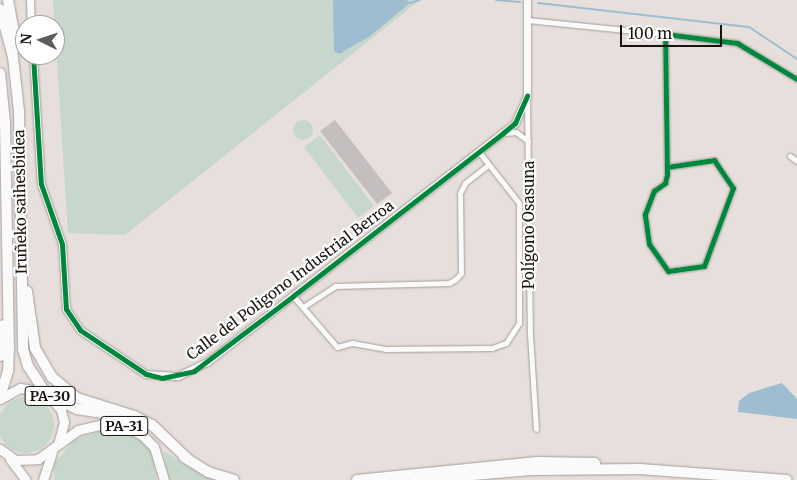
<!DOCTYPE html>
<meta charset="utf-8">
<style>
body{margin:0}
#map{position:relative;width:797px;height:480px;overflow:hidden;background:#e7dfdb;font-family:Merriweather,serif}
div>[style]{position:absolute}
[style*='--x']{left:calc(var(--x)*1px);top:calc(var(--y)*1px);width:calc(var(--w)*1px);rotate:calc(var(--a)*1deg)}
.green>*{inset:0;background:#c7d7cb}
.round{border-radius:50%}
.water>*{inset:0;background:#9ebdd0}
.stream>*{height:2px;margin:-1px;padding:0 1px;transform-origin:1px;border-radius:1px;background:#9ebdd0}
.building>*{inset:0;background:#c4bfbe}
.roads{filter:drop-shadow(0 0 1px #a49e9b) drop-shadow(0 0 1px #a49e9b)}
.minor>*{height:5px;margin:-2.5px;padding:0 2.5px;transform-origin:2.5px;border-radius:2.5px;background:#fbfafa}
.tertiary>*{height:7px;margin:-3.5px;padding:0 3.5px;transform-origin:3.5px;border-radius:3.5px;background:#fbfafa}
.trunk>*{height:9px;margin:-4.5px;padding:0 4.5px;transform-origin:4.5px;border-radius:4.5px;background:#fbfafa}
.motorway>*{height:10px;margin:-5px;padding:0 5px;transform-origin:5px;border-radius:5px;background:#fbfafa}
.cycleway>*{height:5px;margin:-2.5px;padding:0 2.5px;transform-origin:2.5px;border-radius:2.5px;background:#00873e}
span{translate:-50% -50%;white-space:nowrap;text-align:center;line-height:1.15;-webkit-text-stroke:4.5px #fff;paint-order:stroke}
.shield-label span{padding:1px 4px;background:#fff;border:1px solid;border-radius:4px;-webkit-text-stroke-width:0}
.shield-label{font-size:14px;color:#181311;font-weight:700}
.street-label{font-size:15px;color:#181311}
.north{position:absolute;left:15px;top:15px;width:50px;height:50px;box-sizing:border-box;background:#fff;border:1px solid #a3a1a0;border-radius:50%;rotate:274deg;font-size:14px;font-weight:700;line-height:20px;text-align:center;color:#181311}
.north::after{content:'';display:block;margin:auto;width:18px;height:22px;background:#605a58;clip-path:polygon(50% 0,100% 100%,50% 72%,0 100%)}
.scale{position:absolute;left:620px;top:25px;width:102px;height:22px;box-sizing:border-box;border:2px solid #181311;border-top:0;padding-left:6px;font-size:15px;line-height:18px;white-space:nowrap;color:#181311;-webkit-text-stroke:4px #fff;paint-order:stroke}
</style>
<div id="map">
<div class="green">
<div style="clip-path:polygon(53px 0,420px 0,125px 235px,68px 233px)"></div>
<div class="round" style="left:293px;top:120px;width:20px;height:20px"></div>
<div style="clip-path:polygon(320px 135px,374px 206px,358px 218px,304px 147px)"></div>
<div class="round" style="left:-2px;top:397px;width:56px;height:56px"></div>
<div style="clip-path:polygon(103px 430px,132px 434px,144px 442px,152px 453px,157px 480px,54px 480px,54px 464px,74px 440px)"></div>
<div style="clip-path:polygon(164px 451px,191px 468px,219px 480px,167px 480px)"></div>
</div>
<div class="water">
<div style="clip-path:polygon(333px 0,407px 0,410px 3px,370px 36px,339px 54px,334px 51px)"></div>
<div style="clip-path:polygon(782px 383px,797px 399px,797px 419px,738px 412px,739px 401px,749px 393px)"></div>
</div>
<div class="stream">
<div style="--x:496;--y:0;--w:24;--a:5"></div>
<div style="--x:410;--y:3;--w:10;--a:-17"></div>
<div style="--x:538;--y:3;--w:212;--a:6.5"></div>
<div style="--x:749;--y:27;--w:58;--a:33.7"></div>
</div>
<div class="building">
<div style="clip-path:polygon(335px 120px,392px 193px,377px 204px,320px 131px)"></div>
</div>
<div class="roads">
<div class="minor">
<div style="--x:527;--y:20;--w:139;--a:5.8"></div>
<div style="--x:527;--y:98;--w:236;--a:89.3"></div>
<div style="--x:530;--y:334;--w:95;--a:86.4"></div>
<div style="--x:504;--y:133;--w:12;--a:-5"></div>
<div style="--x:516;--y:132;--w:15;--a:37"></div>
<div style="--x:790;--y:156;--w:9;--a:36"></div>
<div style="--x:667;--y:167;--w:48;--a:-8.5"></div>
<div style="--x:714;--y:160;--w:34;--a:56"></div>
<div style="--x:733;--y:188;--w:83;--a:110.4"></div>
<div style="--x:704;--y:266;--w:36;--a:172"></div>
<div style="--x:668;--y:271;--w:33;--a:-125"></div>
<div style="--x:649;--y:244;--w:30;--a:-98"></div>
<div style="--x:645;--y:214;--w:25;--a:-69"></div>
<div style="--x:654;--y:191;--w:14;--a:-36"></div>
<div style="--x:665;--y:183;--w:9;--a:-77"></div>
<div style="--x:667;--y:174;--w:140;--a:-90.8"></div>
<div style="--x:665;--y:34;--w:73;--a:7.1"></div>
<div style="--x:737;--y:43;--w:70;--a:31"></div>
<div style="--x:293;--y:296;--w:67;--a:49.2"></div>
<div style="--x:337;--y:347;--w:16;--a:-15"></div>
<div style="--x:352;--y:343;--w:34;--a:10"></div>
<div style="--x:385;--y:349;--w:107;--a:-0.5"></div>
<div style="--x:492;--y:348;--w:15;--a:-20"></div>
<div style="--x:506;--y:343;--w:24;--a:-57"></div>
<div style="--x:519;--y:323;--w:120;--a:-90"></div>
<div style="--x:519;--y:203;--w:65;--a:-128.1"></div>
<div style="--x:303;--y:307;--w:38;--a:-33"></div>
<div style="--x:335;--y:286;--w:114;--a:-1.5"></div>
<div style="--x:449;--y:283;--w:8;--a:-30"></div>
<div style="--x:456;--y:279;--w:8;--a:-50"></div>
<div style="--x:461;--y:273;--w:80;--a:-90.7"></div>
<div style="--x:460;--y:193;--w:11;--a:-63"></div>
<div style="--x:465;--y:183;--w:29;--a:-38"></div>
</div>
<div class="tertiary">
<div style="--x:30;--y:0;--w:25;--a:88"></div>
<div style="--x:33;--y:55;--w:129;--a:86.5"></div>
<div style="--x:41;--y:184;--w:64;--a:70.7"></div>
<div style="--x:62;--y:244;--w:65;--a:86.5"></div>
<div style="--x:66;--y:309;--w:25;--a:56"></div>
<div style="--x:80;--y:330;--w:79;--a:33.7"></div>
<div style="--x:146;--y:374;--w:32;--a:4"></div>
<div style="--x:178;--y:376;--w:32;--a:-26"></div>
<div style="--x:207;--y:362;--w:390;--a:-37.8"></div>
<div style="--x:515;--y:123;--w:30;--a:-66"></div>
<div style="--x:527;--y:96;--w:96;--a:-90"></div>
</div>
<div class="trunk">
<div style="--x:0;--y:399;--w:23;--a:-29"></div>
<div style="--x:20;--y:388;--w:25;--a:9"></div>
<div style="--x:45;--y:392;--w:24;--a:48"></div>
<div style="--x:61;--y:410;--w:12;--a:76"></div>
<div style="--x:64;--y:422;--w:20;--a:105"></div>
<div style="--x:0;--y:449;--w:19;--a:36"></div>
<div style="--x:15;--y:460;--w:23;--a:-2"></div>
<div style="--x:38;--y:459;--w:49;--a:-35.9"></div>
<div style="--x:78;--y:430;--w:28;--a:-13"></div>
<div style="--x:105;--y:424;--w:17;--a:3"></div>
<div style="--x:122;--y:425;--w:22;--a:27"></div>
<div style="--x:142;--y:435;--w:17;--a:45"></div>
<div style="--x:154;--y:447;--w:34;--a:73"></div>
<div style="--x:10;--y:459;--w:26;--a:53"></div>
<div style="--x:43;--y:480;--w:29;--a:-72"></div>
</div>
<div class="motorway">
<div style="--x:8;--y:0;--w:49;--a:79.4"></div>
<div style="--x:0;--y:9;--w:50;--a:74.8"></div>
<div style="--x:13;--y:57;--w:54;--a:83.7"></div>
<div style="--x:19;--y:111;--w:238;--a:89"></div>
<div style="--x:23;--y:349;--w:18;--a:74"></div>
<div style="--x:28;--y:366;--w:31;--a:57"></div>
<div style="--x:0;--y:73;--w:49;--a:84.2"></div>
<div style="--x:5;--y:122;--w:224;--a:89"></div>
<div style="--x:9;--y:346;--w:25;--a:92"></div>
<div style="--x:8;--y:371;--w:27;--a:107"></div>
<div style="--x:27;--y:291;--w:58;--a:82"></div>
<div style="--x:35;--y:348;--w:34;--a:60"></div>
<div style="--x:52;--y:377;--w:33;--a:40"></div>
<div style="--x:77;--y:398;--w:60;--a:17.5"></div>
<div style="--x:134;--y:416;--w:20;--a:27"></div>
<div style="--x:152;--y:425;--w:51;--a:43.4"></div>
<div style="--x:0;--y:356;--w:31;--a:-84"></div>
<div style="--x:54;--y:399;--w:25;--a:23"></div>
<div style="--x:77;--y:409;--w:37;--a:9"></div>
<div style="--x:184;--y:457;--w:28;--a:32"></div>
<div style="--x:208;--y:472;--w:27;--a:17"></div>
<div style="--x:357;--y:480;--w:181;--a:-5.7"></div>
<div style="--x:537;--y:462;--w:58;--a:1"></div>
<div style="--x:415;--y:480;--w:116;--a:-4.9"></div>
<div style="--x:531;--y:470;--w:109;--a:-0.5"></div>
<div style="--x:640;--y:469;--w:147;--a:4.3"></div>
</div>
</div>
<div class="cycleway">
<div style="--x:33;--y:55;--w:129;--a:86.5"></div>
<div style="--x:41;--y:184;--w:64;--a:70.7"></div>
<div style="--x:62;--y:244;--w:65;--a:86.5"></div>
<div style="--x:66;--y:309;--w:25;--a:56"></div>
<div style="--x:80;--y:330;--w:79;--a:33.7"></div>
<div style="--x:146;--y:374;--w:16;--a:14"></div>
<div style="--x:162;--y:378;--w:33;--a:-12"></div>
<div style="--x:194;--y:371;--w:124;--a:-37.1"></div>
<div style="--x:293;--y:296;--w:266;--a:-37.8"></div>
<div style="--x:503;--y:133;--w:16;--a:-40"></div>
<div style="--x:515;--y:123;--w:30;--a:-66"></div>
<div style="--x:667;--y:167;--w:48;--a:-8.5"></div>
<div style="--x:714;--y:160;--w:34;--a:56"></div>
<div style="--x:733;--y:188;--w:83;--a:110.4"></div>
<div style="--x:704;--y:266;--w:36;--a:172"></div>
<div style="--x:668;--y:271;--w:33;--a:-125"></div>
<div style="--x:649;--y:244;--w:30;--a:-98"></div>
<div style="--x:645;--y:214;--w:25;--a:-69"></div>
<div style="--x:654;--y:191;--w:14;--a:-36"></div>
<div style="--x:665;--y:183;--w:9;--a:-77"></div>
<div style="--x:667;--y:174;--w:140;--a:-90.8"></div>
<div style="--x:665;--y:34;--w:73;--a:7.1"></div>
<div style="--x:737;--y:43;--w:70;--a:31"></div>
</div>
<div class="shield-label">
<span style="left:50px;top:396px">PA-30</span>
<span style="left:124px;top:426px">PA-31</span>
</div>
<div class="street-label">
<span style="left:20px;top:202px;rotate:-91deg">Iruñeko saihesbidea</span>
<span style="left:529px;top:225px;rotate:-90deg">Polígono Osasuna</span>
<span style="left:290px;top:280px;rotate:-37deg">Calle del Poligono Industrial Berroa</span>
</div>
<div class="north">N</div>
<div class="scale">100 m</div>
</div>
